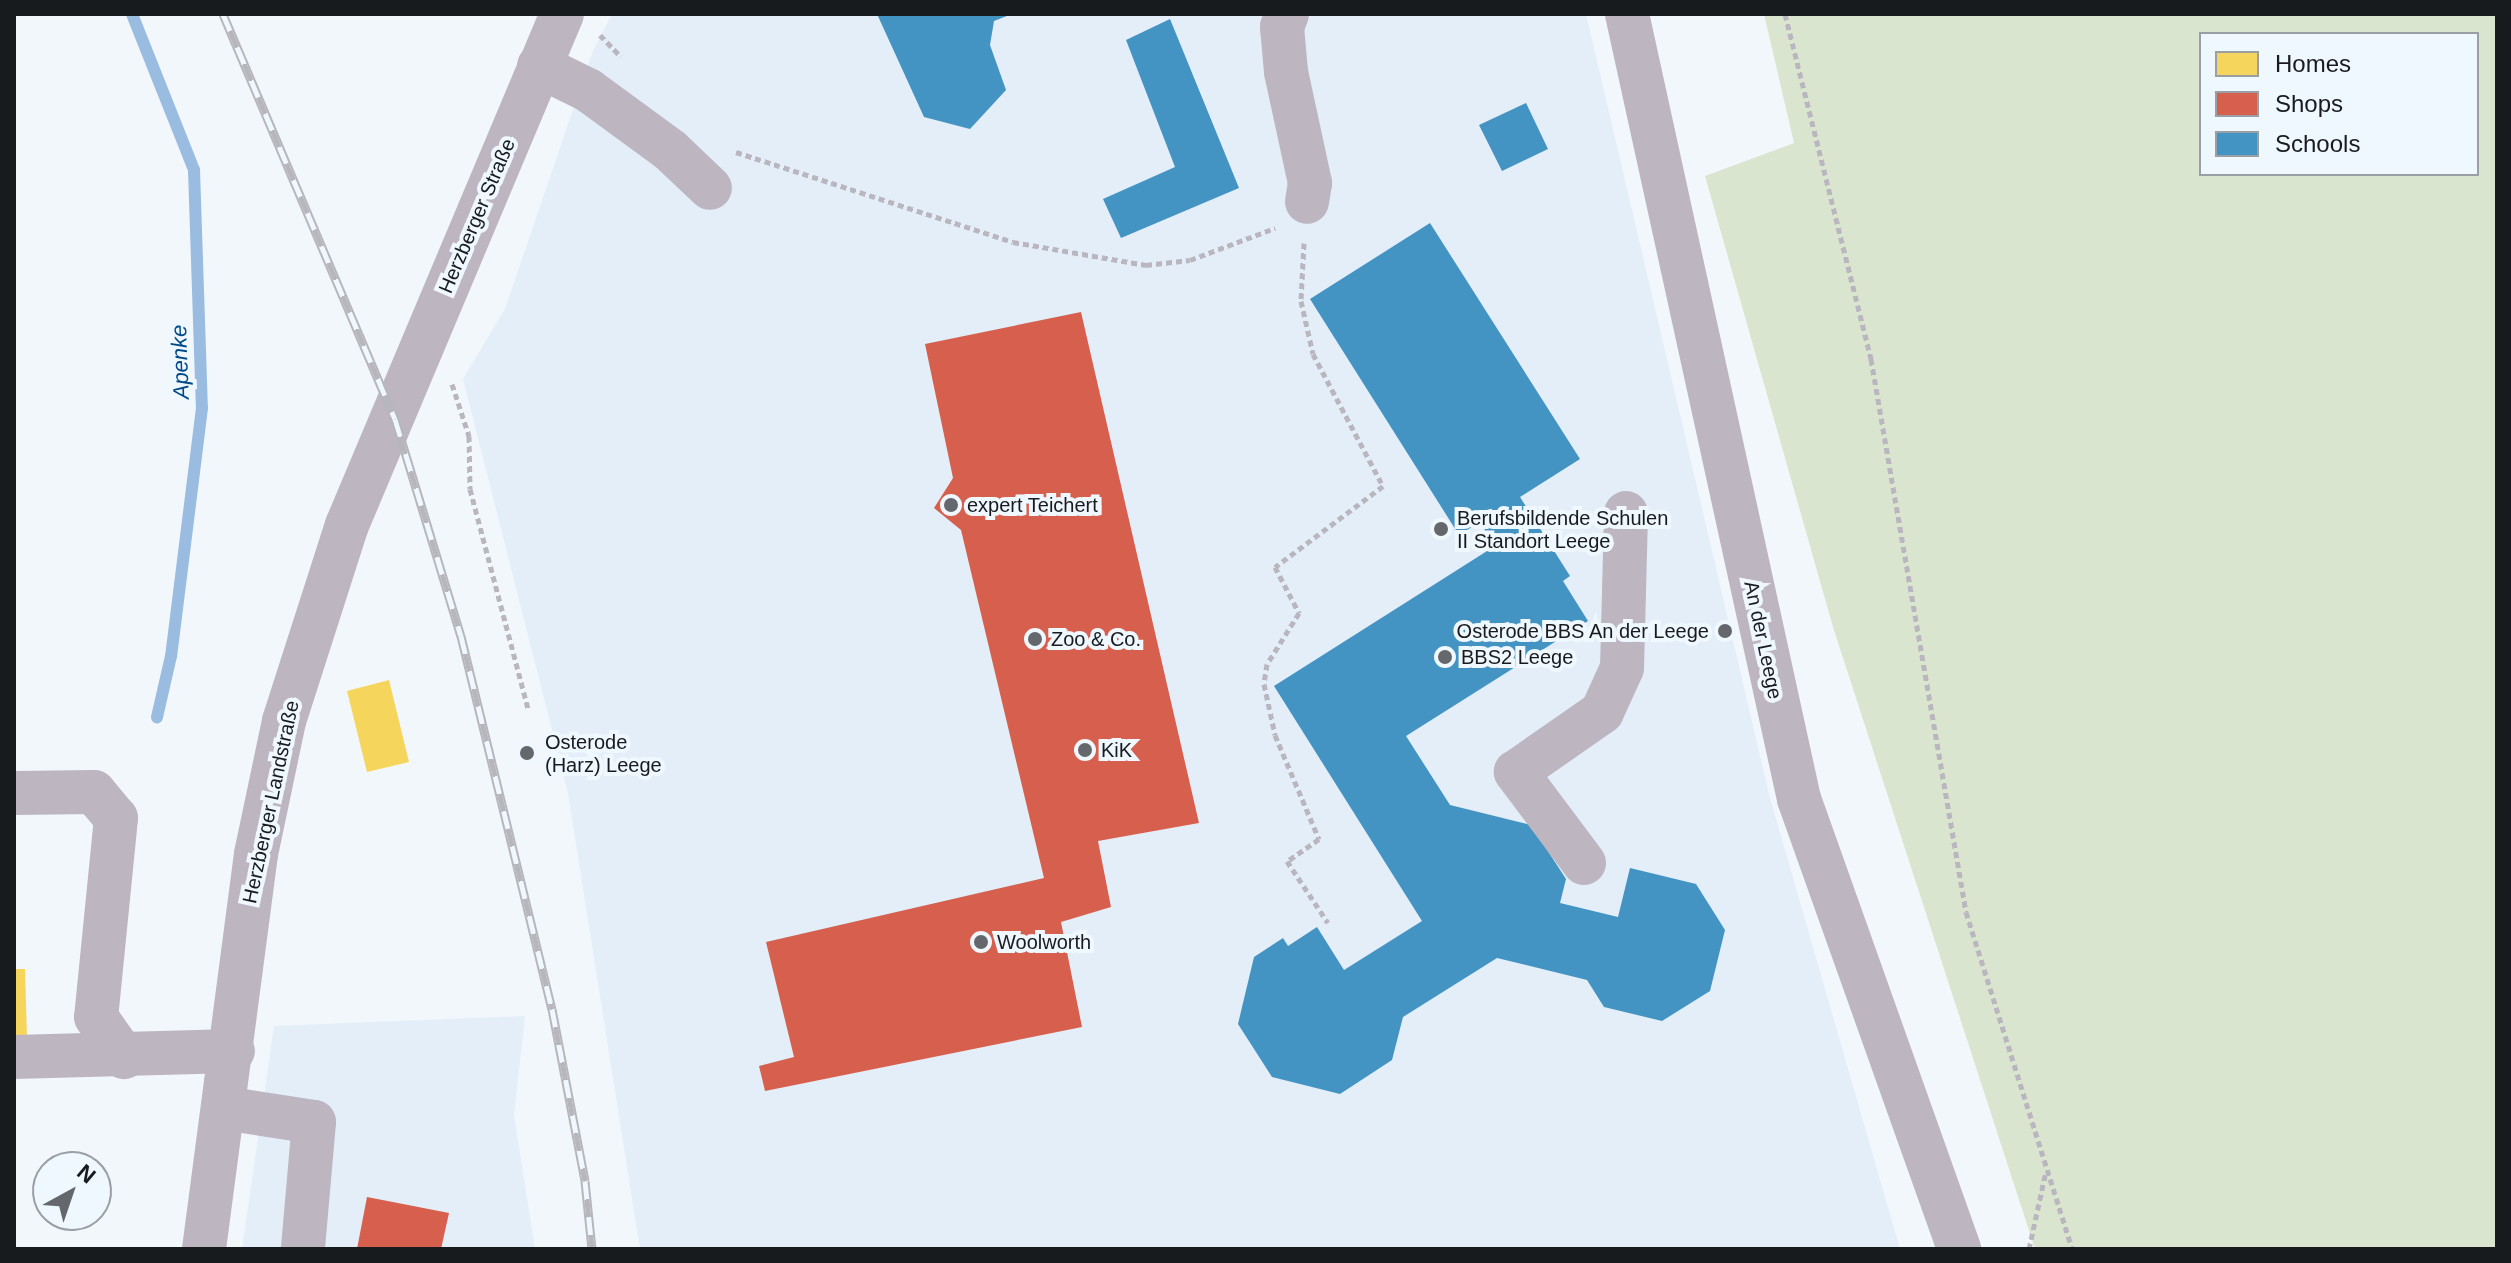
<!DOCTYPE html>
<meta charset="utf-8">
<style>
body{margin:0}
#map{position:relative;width:2511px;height:1263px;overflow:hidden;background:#f2f7fc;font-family:Helvetica,sans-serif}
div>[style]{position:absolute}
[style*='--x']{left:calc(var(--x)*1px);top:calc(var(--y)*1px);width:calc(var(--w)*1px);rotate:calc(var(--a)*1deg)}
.built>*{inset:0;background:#e3eef9}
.green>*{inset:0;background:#dae5cf}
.homes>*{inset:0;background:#f6d55c}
.shops>*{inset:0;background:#d6604d}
.schools>*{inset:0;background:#4393c3}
.stream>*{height:12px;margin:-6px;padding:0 6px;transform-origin:6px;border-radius:6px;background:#9abce1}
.path>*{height:5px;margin-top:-2.5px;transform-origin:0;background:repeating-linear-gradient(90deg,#bab6bf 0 6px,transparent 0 10px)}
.minor>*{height:44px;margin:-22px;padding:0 22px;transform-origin:22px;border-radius:22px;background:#bdb6c1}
.rail>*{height:9px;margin-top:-4.5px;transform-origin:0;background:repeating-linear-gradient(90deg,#eff7ff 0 18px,#b6b6bc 0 36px);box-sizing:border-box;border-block:2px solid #b6b6bc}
.dots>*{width:22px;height:22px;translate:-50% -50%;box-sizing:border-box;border:4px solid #eff7ff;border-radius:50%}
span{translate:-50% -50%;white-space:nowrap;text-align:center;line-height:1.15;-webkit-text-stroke:8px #eff7ff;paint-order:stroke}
.street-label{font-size:20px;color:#181b1e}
.poi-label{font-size:20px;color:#181b1e}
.left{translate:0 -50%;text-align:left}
.right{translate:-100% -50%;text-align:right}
.water-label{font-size:22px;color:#004987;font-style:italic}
.frame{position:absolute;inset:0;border:16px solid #181b1e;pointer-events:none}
.legend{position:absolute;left:2199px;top:32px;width:280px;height:144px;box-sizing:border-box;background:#eff7ff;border:2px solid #999fa5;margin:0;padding:10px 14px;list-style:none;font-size:24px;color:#181b1e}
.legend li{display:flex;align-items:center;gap:16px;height:40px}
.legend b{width:40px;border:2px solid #999fa5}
.north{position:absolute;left:32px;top:1151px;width:80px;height:80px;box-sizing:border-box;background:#eff7ff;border:2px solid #999fa5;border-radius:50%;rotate:40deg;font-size:22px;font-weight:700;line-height:32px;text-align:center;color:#181b1e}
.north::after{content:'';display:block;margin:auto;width:28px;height:36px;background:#64686c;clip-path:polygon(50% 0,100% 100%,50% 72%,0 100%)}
</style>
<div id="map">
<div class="built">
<div style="clip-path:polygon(612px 14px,1586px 14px,1770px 798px,1900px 1249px,640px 1249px,568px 793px,463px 379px,505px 309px,593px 51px)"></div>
<div style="clip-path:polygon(525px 1016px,514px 1115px,535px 1249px,242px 1249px,274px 1026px)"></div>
</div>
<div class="green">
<div style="clip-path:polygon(evenodd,1764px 14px,2497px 14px,2497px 1249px,2035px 1249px,1833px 627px,1705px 176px,1794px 143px,1764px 14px,2201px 34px,2477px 34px,2477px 174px,2201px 174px,2201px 34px)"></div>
</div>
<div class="homes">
<div style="clip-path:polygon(389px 680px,409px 762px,367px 772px,347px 691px)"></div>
<div style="clip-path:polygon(14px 969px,25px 969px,27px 1038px,14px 1038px)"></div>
</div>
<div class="shops">
<div style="clip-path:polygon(1081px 312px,1199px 823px,1098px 841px,1111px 907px,1061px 922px,1082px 1027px,765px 1091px,759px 1066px,794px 1057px,766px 942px,1044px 878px,961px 530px,934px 508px,953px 478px,925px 344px)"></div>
<div style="clip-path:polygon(367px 1197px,449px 1213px,441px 1249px,357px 1249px)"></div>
</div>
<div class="schools">
<div style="clip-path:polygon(877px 14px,1012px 14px,994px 21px,990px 45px,1006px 90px,970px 129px,924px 117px)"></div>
<div style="clip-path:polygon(1170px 19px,1239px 188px,1121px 238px,1103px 199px,1175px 167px,1126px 40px)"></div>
<div style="clip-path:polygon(1526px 103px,1548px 149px,1502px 171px,1479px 125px)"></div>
<div style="clip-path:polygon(1430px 223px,1580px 459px,1520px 497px,1570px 576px,1563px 581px,1588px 621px,1406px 736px,1450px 805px,1531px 825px,1566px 879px,1560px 903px,1618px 917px,1630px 868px,1696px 884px,1725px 930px,1710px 991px,1662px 1021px,1604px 1007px,1587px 980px,1497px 958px,1403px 1017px,1392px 1060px,1340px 1094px,1272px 1077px,1238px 1024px,1254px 957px,1283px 938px,1288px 946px,1317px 927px,1344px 970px,1422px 921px,1274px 686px,1495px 546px,1480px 522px,1459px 535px,1310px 299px)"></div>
</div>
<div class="stream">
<div style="--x:132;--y:14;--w:168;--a:68.3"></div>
<div style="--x:194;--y:170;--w:238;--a:88.1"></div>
<div style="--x:202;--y:408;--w:250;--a:97.1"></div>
<div style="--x:171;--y:656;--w:63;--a:102.9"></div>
</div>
<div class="path">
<div style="--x:1785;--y:14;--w:356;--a:76"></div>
<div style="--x:1871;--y:359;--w:561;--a:80.25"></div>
<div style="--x:1966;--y:912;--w:353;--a:72.5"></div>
<div style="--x:600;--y:35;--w:30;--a:46"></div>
<div style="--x:736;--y:152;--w:291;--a:18"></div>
<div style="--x:1013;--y:242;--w:135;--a:9.8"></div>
<div style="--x:1146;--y:265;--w:44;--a:-6.5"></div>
<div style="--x:1190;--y:260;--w:91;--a:-20.6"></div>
<div style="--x:1304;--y:243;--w:58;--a:93"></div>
<div style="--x:1301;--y:301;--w:54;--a:77.2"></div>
<div style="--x:1313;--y:354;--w:149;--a:62.1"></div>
<div style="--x:1383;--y:486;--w:135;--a:143.1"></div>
<div style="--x:1275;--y:567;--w:52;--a:62.4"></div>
<div style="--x:1299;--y:613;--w:60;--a:122.1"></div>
<div style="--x:1267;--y:664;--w:20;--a:99"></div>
<div style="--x:1264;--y:684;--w:52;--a:77.8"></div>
<div style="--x:1275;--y:735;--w:113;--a:67.1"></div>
<div style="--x:1319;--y:839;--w:39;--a:145"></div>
<div style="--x:1287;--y:861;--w:74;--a:56.5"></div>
<div style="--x:452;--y:384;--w:55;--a:71.9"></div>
<div style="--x:469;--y:436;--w:53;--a:88.9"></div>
<div style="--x:470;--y:489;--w:228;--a:75.2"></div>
<div style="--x:2029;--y:1249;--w:80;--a:-77.7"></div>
</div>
<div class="minor">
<div style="--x:1287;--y:14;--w:14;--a:111"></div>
<div style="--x:1282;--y:27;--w:45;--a:84.9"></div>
<div style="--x:1286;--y:72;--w:114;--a:77.8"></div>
<div style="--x:1310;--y:183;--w:19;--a:99"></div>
<div style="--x:1627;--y:14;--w:804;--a:77.64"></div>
<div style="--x:1799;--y:799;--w:478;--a:70.4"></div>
<div style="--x:539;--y:66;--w:55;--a:26.1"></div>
<div style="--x:588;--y:90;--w:102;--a:36.2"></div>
<div style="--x:670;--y:150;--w:55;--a:43.5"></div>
<div style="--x:14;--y:793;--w:80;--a:-0.7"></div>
<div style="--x:94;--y:792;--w:34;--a:50"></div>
<div style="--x:116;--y:818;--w:200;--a:95.7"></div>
<div style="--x:96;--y:1017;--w:49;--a:55"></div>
<div style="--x:1584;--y:863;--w:114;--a:-126.8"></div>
<div style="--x:1516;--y:772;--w:105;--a:-34.9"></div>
<div style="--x:1602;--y:712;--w:48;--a:-65.6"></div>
<div style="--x:1622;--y:668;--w:155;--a:-88.5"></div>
<div style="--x:14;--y:1057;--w:219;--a:-1.6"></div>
<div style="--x:224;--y:1108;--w:91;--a:8.8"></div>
<div style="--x:314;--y:1122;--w:127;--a:95"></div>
<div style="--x:204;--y:1249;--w:398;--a:-82.5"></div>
<div style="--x:256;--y:854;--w:136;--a:-78.1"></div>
<div style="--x:284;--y:721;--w:206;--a:-72.2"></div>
<div style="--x:347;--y:525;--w:554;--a:-67.18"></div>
</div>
<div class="rail">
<div style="--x:223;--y:14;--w:440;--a:67"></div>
<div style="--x:395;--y:419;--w:227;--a:73.1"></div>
<div style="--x:461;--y:636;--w:384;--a:76.3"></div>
<div style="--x:552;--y:1009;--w:175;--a:79.1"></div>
<div style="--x:585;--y:1181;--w:68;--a:84.1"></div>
</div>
<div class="dots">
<div style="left:951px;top:505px;background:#64686c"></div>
<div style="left:1441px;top:529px;background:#64686c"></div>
<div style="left:1725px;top:631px;background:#64686c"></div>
<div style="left:1035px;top:639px;background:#64686c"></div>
<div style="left:1445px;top:657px;background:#64686c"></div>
<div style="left:1085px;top:750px;background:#64686c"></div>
<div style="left:527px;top:753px;background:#64686c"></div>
<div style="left:981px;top:942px;background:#64686c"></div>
</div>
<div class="street-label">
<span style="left:477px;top:216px;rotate:-67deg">Herzberger Straße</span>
<span style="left:1763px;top:640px;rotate:78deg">An der Leege</span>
<span style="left:271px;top:802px;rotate:-78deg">Herzberger Landstraße</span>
</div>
<div class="poi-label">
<span class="left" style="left:967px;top:505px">expert Teichert</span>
<span class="left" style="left:1457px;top:530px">Berufsbildende Schulen<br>II Standort Leege</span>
<span class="right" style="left:1709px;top:631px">Osterode BBS An der Leege</span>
<span class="left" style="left:1051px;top:639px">Zoo &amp; Co.</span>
<span class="left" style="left:1461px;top:657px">BBS2 Leege</span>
<span class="left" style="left:545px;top:754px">Osterode<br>(Harz) Leege</span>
<span class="left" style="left:1101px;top:750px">KiK</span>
<span class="left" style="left:997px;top:942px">Woolworth</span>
</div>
<div class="water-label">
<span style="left:180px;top:362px;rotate:-92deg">Apenke</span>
</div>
<div class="frame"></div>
<ul class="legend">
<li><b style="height:22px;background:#f6d55c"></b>Homes</li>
<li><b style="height:22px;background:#d6604d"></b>Shops</li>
<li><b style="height:22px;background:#4393c3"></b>Schools</li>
</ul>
<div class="north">N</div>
</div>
